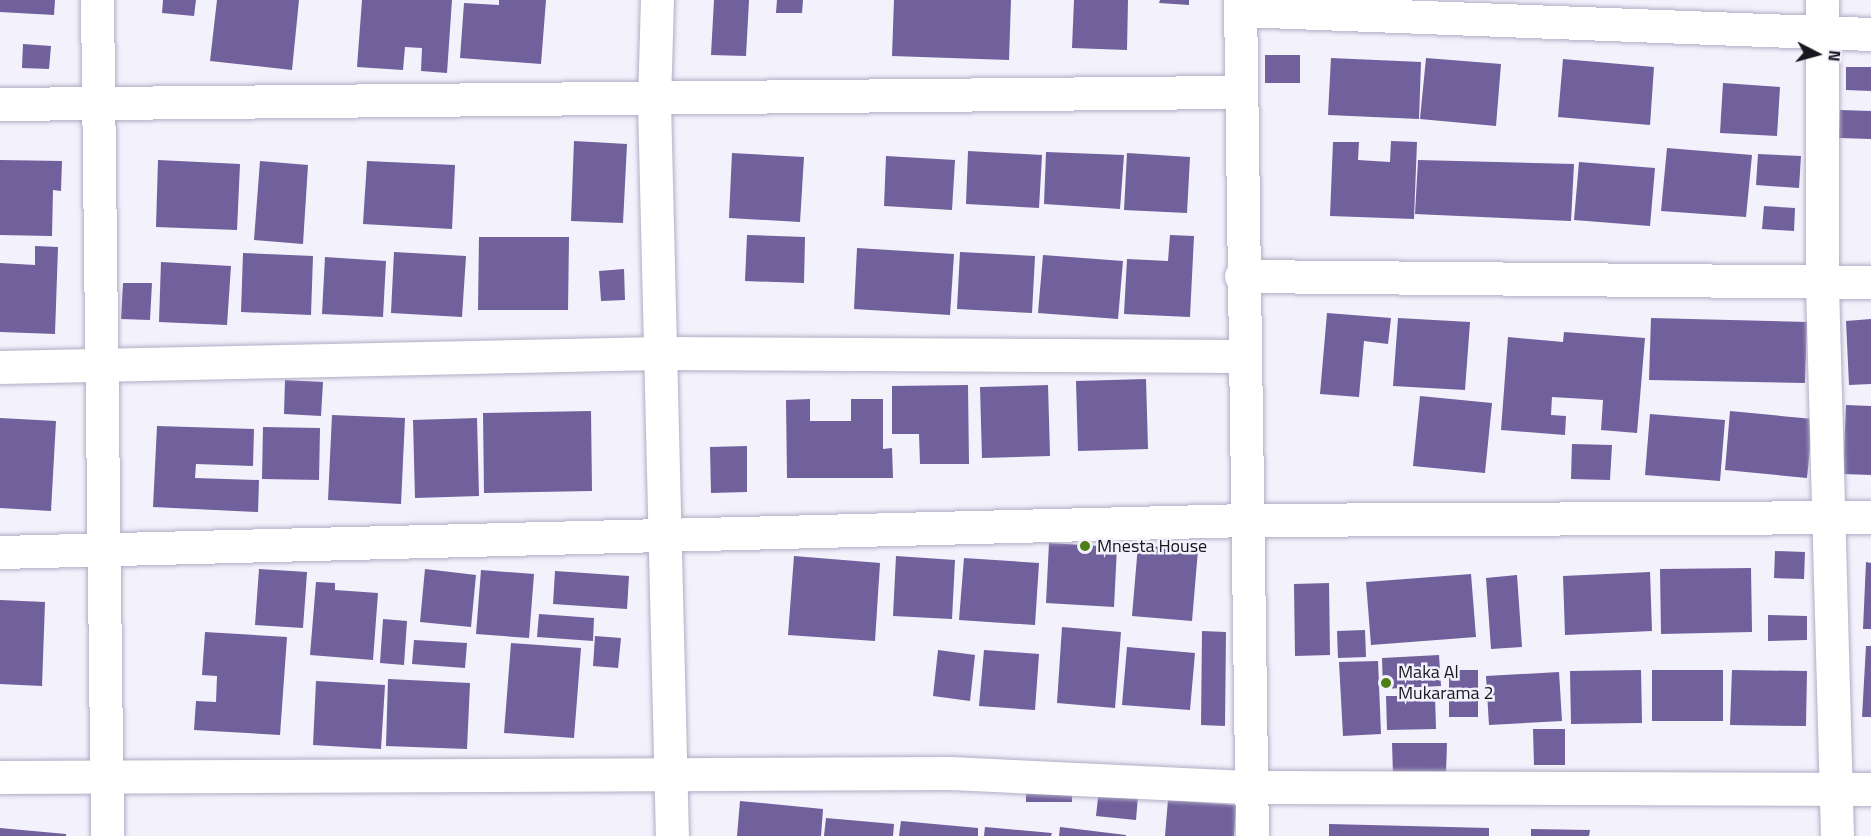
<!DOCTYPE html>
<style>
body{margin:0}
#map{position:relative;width:1871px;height:836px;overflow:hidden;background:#f3f1fc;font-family:"Titillium Web",sans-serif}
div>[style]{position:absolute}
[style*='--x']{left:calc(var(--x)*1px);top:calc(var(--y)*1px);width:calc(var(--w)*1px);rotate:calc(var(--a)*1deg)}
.building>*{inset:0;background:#70609b}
.roads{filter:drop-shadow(0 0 2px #b1acc4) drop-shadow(0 0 2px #b1acc4)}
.minor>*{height:33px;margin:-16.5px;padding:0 16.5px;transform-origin:16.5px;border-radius:16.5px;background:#fff}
.dots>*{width:16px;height:16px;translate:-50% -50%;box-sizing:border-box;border:3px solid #f3f1fc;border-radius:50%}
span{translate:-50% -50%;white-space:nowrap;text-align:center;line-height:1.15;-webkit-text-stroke:5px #f3f1fc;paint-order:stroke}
.poi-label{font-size:18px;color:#18161f}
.left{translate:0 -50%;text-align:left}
.north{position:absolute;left:1787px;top:24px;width:60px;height:60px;-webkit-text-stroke:4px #f3f1fc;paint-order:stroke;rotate:96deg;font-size:16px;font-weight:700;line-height:24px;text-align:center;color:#18161f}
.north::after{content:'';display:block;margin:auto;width:21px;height:27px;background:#18161f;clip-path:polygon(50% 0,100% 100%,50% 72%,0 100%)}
</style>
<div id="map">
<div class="building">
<div style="clip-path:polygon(0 0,55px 0,54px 15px,0 12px)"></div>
<div style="clip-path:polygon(163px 0,196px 0,194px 16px,162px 13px)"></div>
<div style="clip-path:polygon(217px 0,299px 0,292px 70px,210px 61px)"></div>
<div style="clip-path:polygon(362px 0,452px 0,447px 73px,421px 71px,422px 48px,405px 47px,403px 70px,357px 67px)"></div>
<div style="clip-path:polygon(499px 0,546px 0,541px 64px,460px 58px,464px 3px,499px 5px)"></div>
<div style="clip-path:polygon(714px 0,749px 0,746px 56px,711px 55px)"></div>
<div style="clip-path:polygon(777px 0,803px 0,802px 13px,776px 13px)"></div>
<div style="clip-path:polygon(894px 0,1011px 0,1009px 60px,892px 56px)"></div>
<div style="clip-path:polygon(1074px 0,1128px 0,1127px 50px,1072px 48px)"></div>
<div style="clip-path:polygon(1160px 0,1189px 0,1189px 5px,1159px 3px)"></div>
<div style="clip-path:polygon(23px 44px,51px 46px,49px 69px,22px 68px)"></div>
<div style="clip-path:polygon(1265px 55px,1300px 55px,1300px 83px,1265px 83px)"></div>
<div style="clip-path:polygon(1331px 58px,1421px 62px,1419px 119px,1328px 115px)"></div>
<div style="clip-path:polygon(1426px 58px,1501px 64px,1496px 126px,1420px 119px)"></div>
<div style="clip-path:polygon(1563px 59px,1654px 67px,1650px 125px,1558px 117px)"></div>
<div style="clip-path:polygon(1846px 67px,1871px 67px,1871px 91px,1846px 90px)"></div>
<div style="clip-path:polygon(1723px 83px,1780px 87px,1777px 136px,1720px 133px)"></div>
<div style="clip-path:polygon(1840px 110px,1871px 111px,1871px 139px,1839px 138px)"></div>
<div style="clip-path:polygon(574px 141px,627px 144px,623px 223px,571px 221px)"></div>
<div style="clip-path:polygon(1391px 141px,1417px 142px,1414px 219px,1330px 216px,1333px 142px,1359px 142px,1358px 160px,1390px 162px)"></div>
<div style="clip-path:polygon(1667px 148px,1752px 155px,1746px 217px,1661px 211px)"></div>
<div style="clip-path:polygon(968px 151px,1042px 155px,1039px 208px,966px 204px)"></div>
<div style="clip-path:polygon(1046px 152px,1124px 155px,1120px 209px,1044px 204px)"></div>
<div style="clip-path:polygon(732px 153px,804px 157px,800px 222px,729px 218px)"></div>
<div style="clip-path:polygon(1127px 153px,1190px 157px,1187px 213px,1124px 210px)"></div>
<div style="clip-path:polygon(1758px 154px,1801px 156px,1799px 188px,1756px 185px)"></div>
<div style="clip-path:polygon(886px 156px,955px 160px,952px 210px,884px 206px)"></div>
<div style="clip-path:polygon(0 160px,62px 161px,61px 191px,53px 190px,52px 236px,0 235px)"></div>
<div style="clip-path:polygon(158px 160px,240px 164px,237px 230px,156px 227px)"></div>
<div style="clip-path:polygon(1418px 160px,1574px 164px,1571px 221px,1415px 214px)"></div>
<div style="clip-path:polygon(260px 161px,308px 165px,303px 244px,254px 240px)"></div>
<div style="clip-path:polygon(367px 161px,455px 165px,452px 229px,363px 224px)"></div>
<div style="clip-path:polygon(1579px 162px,1655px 168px,1650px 226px,1574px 220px)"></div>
<div style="clip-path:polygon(1764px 206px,1795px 208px,1794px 231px,1762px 229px)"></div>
<div style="clip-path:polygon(747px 235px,805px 237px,804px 283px,745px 281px)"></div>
<div style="clip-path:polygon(1170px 235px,1194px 236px,1190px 317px,1124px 314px,1127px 259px,1168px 261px)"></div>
<div style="clip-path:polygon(479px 237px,569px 237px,568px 310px,478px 310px)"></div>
<div style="clip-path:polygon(35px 246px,58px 247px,55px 334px,0 332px,0 263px,35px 265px)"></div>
<div style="clip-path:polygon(857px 248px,954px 254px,950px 315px,854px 309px)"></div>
<div style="clip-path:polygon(394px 252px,466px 256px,462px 317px,391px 313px)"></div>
<div style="clip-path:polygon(960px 252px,1035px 256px,1032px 313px,957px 309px)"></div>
<div style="clip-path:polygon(243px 253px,313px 256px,311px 315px,241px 312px)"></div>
<div style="clip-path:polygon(1043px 255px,1123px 261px,1118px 319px,1038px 313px)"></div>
<div style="clip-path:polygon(325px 257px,386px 261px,383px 317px,322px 314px)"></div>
<div style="clip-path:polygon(161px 262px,231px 266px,227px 325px,159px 322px)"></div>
<div style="clip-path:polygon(624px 269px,625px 300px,601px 301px,599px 271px)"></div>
<div style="clip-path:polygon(123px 283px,152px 283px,150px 320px,121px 319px)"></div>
<div style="clip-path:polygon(1327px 313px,1391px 318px,1388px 344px,1364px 341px,1359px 397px,1320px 394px)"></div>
<div style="clip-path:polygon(1398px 318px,1470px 322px,1465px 390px,1393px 386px)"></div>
<div style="clip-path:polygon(1651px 318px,1807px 322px,1805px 383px,1649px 380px)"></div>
<div style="clip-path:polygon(1871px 319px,1871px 384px,1849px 385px,1846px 321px)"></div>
<div style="clip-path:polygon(1564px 332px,1645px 338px,1637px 433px,1601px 430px,1603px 400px,1552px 397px,1551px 415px,1566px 416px,1565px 435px,1501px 430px,1508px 337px,1563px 342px)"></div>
<div style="clip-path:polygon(1146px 379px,1148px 449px,1078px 451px,1076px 381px)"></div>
<div style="clip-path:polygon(285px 380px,323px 382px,321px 416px,284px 414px)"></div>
<div style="clip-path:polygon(968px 385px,969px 464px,920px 464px,919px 434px,892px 434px,892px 386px)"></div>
<div style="clip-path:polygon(1048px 385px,1050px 456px,982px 458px,980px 387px)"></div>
<div style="clip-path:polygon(1420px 396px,1492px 403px,1485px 473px,1413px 466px)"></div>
<div style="clip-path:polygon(810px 399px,810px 421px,851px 421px,851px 399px,883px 399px,883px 449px,892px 448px,893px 478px,787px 478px,786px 400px)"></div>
<div style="clip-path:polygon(1846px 405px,1871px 406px,1871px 475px,1843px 474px)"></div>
<div style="clip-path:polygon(591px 411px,592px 491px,484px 493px,483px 413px)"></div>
<div style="clip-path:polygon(1730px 411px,1813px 419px,1807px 478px,1725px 470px)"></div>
<div style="clip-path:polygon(1650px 414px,1725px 420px,1720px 481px,1645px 475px)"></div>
<div style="clip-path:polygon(332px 415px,405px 418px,401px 504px,328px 500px)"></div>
<div style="clip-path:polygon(0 418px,56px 421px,51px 511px,0 508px)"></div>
<div style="clip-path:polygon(477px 418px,479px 496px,415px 498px,413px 420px)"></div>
<div style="clip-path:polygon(157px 426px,254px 429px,253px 466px,196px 464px,195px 478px,259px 480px,258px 512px,153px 507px)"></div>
<div style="clip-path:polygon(263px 427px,320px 428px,319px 480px,262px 479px)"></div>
<div style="clip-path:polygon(1572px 444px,1612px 445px,1610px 480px,1571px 479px)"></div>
<div style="clip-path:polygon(747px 446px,747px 492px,711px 493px,710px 447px)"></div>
<div style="clip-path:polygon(1049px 543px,1117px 547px,1114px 607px,1046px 603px)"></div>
<div style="clip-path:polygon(1138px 545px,1198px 550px,1192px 621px,1132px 616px)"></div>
<div style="clip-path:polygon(1775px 551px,1805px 552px,1804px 579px,1774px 578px)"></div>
<div style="clip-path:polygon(794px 556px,880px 563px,875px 641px,788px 635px)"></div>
<div style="clip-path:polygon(896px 556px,955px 560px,952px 619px,893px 616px)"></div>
<div style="clip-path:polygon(964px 558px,1039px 563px,1035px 625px,959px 620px)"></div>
<div style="clip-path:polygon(1866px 562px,1871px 563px,1871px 629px,1863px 629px)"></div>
<div style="clip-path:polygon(1751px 568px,1752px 632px,1661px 634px,1660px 569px)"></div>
<div style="clip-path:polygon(259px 569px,307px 572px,303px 628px,255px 625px)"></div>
<div style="clip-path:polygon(425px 569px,476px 575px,471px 627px,420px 622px)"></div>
<div style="clip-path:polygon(481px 570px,534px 574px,529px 638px,476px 634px)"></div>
<div style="clip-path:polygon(555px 571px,629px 576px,627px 609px,553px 604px)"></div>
<div style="clip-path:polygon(1650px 572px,1652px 631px,1565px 635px,1563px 576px)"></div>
<div style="clip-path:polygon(1471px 574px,1476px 637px,1371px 645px,1366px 582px)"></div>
<div style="clip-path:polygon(1517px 575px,1522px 647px,1491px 649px,1486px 578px)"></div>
<div style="clip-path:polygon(316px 582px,335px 583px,335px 590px,378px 593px,373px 660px,310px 655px)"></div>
<div style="clip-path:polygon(1329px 583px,1330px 655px,1295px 656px,1294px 584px)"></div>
<div style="clip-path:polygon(0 600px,45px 602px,42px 686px,0 684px)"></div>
<div style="clip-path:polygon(539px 614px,594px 618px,593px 641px,537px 637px)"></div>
<div style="clip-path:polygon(1768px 615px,1807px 616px,1807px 640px,1768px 641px)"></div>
<div style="clip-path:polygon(383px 619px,407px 621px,404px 665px,380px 663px)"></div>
<div style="clip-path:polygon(1062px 627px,1121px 632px,1115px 708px,1057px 703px)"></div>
<div style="clip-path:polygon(1365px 630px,1366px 657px,1338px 658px,1337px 631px)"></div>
<div style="clip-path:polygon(1202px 631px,1226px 632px,1225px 726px,1201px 725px)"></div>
<div style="clip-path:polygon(205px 632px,287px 637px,280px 735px,194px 730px,196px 701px,216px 702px,217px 676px,202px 675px)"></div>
<div style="clip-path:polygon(595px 636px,621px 638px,618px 668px,593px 666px)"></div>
<div style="clip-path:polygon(414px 640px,467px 643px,465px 668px,412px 664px)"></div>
<div style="clip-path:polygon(511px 643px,581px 648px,574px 738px,504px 733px)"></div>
<div style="clip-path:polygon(1866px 646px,1871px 646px,1871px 717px,1862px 717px)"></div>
<div style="clip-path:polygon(1127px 647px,1195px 653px,1190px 710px,1122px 705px)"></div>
<div style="clip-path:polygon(938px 650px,975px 655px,970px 701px,933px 696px)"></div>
<div style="clip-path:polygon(984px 650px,1039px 654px,1035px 710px,979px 706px)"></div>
<div style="clip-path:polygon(1439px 655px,1441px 686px,1383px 689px,1382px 658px)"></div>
<div style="clip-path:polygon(1378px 661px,1381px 734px,1343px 736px,1339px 662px)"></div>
<div style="clip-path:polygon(1449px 670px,1478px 670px,1478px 717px,1449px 717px)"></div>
<div style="clip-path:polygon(1641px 670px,1642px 723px,1571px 724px,1570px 671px)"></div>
<div style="clip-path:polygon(1652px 670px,1723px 670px,1723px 721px,1652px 721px)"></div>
<div style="clip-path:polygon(1732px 670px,1807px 671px,1806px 726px,1730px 725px)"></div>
<div style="clip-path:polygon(1559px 672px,1562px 721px,1489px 725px,1486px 676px)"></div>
<div style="clip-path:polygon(388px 679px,470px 683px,467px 749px,386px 746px)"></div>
<div style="clip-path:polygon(316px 681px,385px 685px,381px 749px,313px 745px)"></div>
<div style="clip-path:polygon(1386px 696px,1435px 696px,1436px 729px,1387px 730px)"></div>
<div style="clip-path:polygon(1533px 729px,1565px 729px,1565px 765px,1534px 765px)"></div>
<div style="clip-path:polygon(1392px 743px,1447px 743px,1446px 773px,1393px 774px)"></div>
<div style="clip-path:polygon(1100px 780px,1139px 784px,1136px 820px,1096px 816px)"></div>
<div style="clip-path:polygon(1026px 781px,1072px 782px,1072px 802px,1026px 802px)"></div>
<div style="clip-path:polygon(1168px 800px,1236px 805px,1234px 836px,1165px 836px)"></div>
<div style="clip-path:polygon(740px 801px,823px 809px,821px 836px,737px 836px)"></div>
<div style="clip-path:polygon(826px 818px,894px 824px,893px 836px,824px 836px)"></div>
<div style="clip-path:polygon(901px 821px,978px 828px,978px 836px,899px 836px)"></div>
<div style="clip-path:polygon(1329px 824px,1489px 828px,1489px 836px,1329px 836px)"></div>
<div style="clip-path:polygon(985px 827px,1052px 833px,1051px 836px,984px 836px)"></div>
<div style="clip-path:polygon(1060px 827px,1126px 835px,1126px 836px,1059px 836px)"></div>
<div style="clip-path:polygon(0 828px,66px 834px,66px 836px,0 836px)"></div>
<div style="clip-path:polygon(1531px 829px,1590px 830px,1589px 836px,1531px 836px)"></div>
</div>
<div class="roads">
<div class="minor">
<div style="--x:97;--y:0;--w:836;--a:89.31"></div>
<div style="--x:657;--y:0;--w:102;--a:91.7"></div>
<div style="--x:654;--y:102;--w:734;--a:88.6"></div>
<div style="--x:1240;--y:0;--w:836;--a:89.18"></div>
<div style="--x:1822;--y:0;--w:285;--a:90"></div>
<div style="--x:1822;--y:285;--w:551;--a:88.44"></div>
<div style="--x:1240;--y:10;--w:631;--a:2.18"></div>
<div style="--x:0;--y:104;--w:1238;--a:-0.56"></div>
<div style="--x:1241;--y:276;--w:630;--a:0.55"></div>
<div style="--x:0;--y:367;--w:660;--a:-1.22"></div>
<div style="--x:660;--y:353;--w:582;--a:0.3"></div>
<div style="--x:0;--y:552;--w:1244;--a:-1.47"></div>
<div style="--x:1244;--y:520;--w:627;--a:-0.27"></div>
<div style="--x:0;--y:777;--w:950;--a:-0.24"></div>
<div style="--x:950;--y:773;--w:302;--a:2.7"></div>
<div style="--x:1252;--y:787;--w:619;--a:0.19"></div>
</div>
</div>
<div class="dots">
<div style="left:1085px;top:546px;background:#4c8015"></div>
<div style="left:1386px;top:683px;background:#4c8015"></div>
</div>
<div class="poi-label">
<span class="left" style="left:1097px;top:546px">Mnesta House</span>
<span class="left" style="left:1398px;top:683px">Maka Al<br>Mukarama 2</span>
</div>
<div class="north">N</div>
</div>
